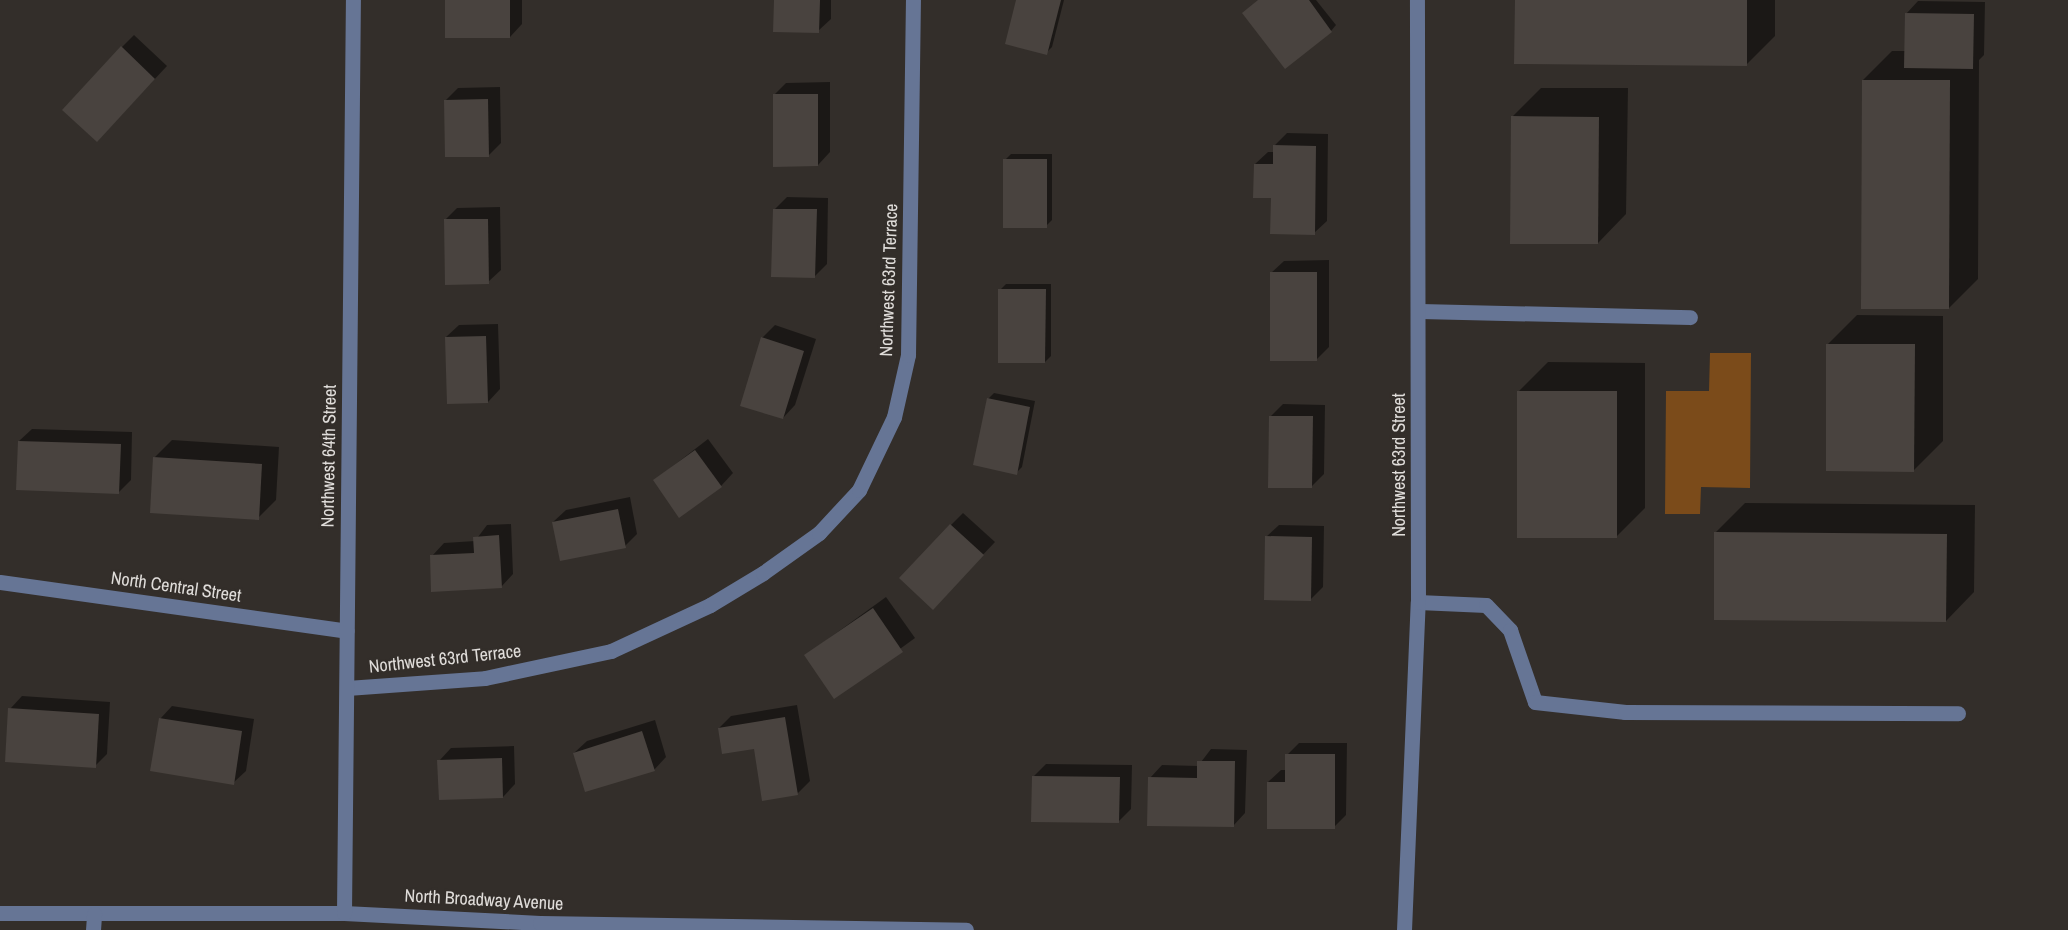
<!DOCTYPE html>
<style>
body{margin:0}
#map{position:relative;width:2068px;height:930px;overflow:hidden;background:#332e2a;font-family:"Archivo Narrow",sans-serif}
div>[style]{position:absolute}
[style*='--x']{left:calc(var(--x)*1px);top:calc(var(--y)*1px);width:calc(var(--w)*1px);rotate:calc(var(--a)*1deg)}
.green>*{inset:0;background:#7b4b1a}
.shadow>*{inset:0;background:#0007}
.building>*{inset:0;background:#49433f}
.minor>*{height:15px;margin:-7.5px;padding:0 7.5px;transform-origin:7.5px;border-radius:7.5px;background:#667595}
span{translate:-50% -50%;white-space:nowrap;text-align:center;line-height:1.15;-webkit-text-stroke:4.5px #332e2a;paint-order:stroke}
.street-label{font-size:18px;color:#e0ddda}
</style>
<div id="map">
<div class="green">
<div style="clip-path:polygon(1710px 353px,1751px 353px,1750px 488px,1701px 487px,1700px 514px,1665px 514px,1666px 391px,1709px 391px)"></div>
</div>
<div class="shadow">
<div style="clip-path:polygon(447px 0,522px 0,522px 24px,510px 37px)"></div>
<div style="clip-path:polygon(775px 0,831px 0,831px 19px,818px 31px)"></div>
<div style="clip-path:polygon(1018px 0,1064px 0,1052px 47px,1046px 53px)"></div>
<div style="clip-path:polygon(1258px 0,1316px 0,1336px 25px,1331px 31px)"></div>
<div style="clip-path:polygon(1516px 0,1775px 0,1775px 36px,1746px 65px)"></div>
<div style="clip-path:polygon(1918px 1px,1985px 2px,1984px 55px,1979px 60px,1978px 279px,1949px 308px,1863px 80px,1892px 51px,1906px 51px,1906px 14px)"></div>
<div style="clip-path:polygon(134px 35px,167px 66px,109px 128px,122px 47px)"></div>
<div style="clip-path:polygon(830px 82px,830px 152px,818px 165px,774px 95px,786px 83px)"></div>
<div style="clip-path:polygon(500px 87px,501px 143px,489px 155px,446px 100px,458px 88px)"></div>
<div style="clip-path:polygon(1541px 88px,1628px 88px,1626px 214px,1598px 243px,1512px 117px)"></div>
<div style="clip-path:polygon(1287px 133px,1328px 134px,1327px 221px,1314px 233px,1273px 197px,1255px 164px,1268px 152px,1274px 152px,1274px 146px)"></div>
<div style="clip-path:polygon(1011px 154px,1052px 154px,1052px 220px,1046px 226px,1005px 160px)"></div>
<div style="clip-path:polygon(787px 197px,828px 198px,827px 264px,815px 276px,775px 209px)"></div>
<div style="clip-path:polygon(500px 207px,501px 270px,488px 282px,445px 220px,457px 208px)"></div>
<div style="clip-path:polygon(1329px 260px,1329px 347px,1317px 359px,1271px 273px,1284px 261px)"></div>
<div style="clip-path:polygon(1006px 284px,1051px 284px,1051px 356px,1045px 362px,1000px 290px)"></div>
<div style="clip-path:polygon(1857px 315px,1943px 316px,1943px 441px,1914px 470px,1828px 344px)"></div>
<div style="clip-path:polygon(498px 324px,500px 389px,488px 402px,446px 337px,459px 325px)"></div>
<div style="clip-path:polygon(775px 325px,816px 339px,795px 405px,783px 418px,762px 338px)"></div>
<div style="clip-path:polygon(1548px 362px,1645px 363px,1645px 508px,1616px 537px,1519px 391px)"></div>
<div style="clip-path:polygon(994px 393px,1035px 401px,1022px 467px,1016px 473px,988px 399px)"></div>
<div style="clip-path:polygon(1283px 404px,1325px 405px,1324px 474px,1311px 487px,1271px 416px)"></div>
<div style="clip-path:polygon(32px 429px,132px 432px,131px 480px,119px 492px,19px 441px)"></div>
<div style="clip-path:polygon(708px 439px,733px 473px,721px 486px,655px 480px)"></div>
<div style="clip-path:polygon(172px 440px,279px 447px,276px 500px,258px 518px,154px 458px)"></div>
<div style="clip-path:polygon(630px 497px,637px 534px,625px 546px,553px 522px,566px 510px)"></div>
<div style="clip-path:polygon(1745px 503px,1975px 505px,1974px 592px,1946px 621px,1716px 532px)"></div>
<div style="clip-path:polygon(963px 513px,995px 542px,945px 595px,951px 525px)"></div>
<div style="clip-path:polygon(511px 524px,513px 574px,501px 587px,432px 556px,444px 543px,475px 541px,487px 525px)"></div>
<div style="clip-path:polygon(1279px 525px,1324px 526px,1323px 587px,1310px 600px,1266px 537px)"></div>
<div style="clip-path:polygon(886px 597px,915px 638px,834px 697px,806px 655px)"></div>
<div style="clip-path:polygon(22px 696px,110px 702px,107px 754px,95px 766px,10px 709px)"></div>
<div style="clip-path:polygon(797px 705px,810px 781px,798px 793px,755px 747px,719px 728px,731px 716px)"></div>
<div style="clip-path:polygon(172px 706px,254px 719px,246px 771px,233px 783px,160px 719px)"></div>
<div style="clip-path:polygon(655px 720px,666px 757px,654px 770px,574px 753px,587px 741px)"></div>
<div style="clip-path:polygon(1299px 743px,1347px 743px,1346px 815px,1334px 827px,1268px 782px,1281px 770px,1287px 770px,1287px 755px)"></div>
<div style="clip-path:polygon(514px 746px,515px 784px,503px 797px,439px 761px,451px 748px)"></div>
<div style="clip-path:polygon(1211px 749px,1247px 750px,1245px 813px,1233px 826px,1150px 778px,1162px 765px,1198px 766px)"></div>
<div style="clip-path:polygon(1046px 764px,1132px 765px,1131px 809px,1119px 821px,1033px 777px)"></div>
</div>
<div class="building">
<div style="clip-path:polygon(445px 0,510px 0,510px 38px,445px 38px)"></div>
<div style="clip-path:polygon(774px 0,820px 0,819px 33px,773px 32px)"></div>
<div style="clip-path:polygon(1016px 0,1061px 0,1047px 55px,1005px 44px)"></div>
<div style="clip-path:polygon(1258px 0,1309px 0,1332px 32px,1285px 69px,1242px 13px)"></div>
<div style="clip-path:polygon(1515px 0,1747px 0,1747px 66px,1514px 64px)"></div>
<div style="clip-path:polygon(1905px 13px,1974px 14px,1973px 69px,1904px 68px)"></div>
<div style="clip-path:polygon(121px 46px,155px 79px,97px 142px,62px 110px)"></div>
<div style="clip-path:polygon(1862px 80px,1950px 80px,1949px 309px,1861px 309px)"></div>
<div style="clip-path:polygon(773px 94px,818px 94px,818px 166px,773px 167px)"></div>
<div style="clip-path:polygon(488px 99px,489px 157px,445px 157px,444px 100px)"></div>
<div style="clip-path:polygon(1511px 116px,1599px 117px,1598px 244px,1510px 244px)"></div>
<div style="clip-path:polygon(1273px 145px,1316px 146px,1315px 235px,1270px 234px,1271px 198px,1253px 198px,1254px 164px,1273px 164px)"></div>
<div style="clip-path:polygon(1003px 159px,1047px 159px,1047px 228px,1003px 228px)"></div>
<div style="clip-path:polygon(773px 209px,817px 209px,815px 278px,771px 277px)"></div>
<div style="clip-path:polygon(444px 219px,488px 219px,489px 284px,445px 285px)"></div>
<div style="clip-path:polygon(1270px 272px,1317px 272px,1317px 361px,1270px 361px)"></div>
<div style="clip-path:polygon(998px 289px,1046px 289px,1045px 363px,998px 363px)"></div>
<div style="clip-path:polygon(486px 336px,488px 403px,447px 404px,445px 337px)"></div>
<div style="clip-path:polygon(761px 337px,804px 351px,783px 419px,740px 406px)"></div>
<div style="clip-path:polygon(1826px 344px,1915px 344px,1914px 472px,1826px 471px)"></div>
<div style="clip-path:polygon(1517px 391px,1617px 391px,1617px 538px,1517px 538px)"></div>
<div style="clip-path:polygon(987px 398px,1030px 407px,1017px 475px,973px 465px)"></div>
<div style="clip-path:polygon(1269px 416px,1313px 416px,1312px 488px,1268px 488px)"></div>
<div style="clip-path:polygon(18px 441px,121px 444px,119px 494px,16px 490px)"></div>
<div style="clip-path:polygon(695px 450px,722px 487px,679px 518px,653px 480px)"></div>
<div style="clip-path:polygon(153px 457px,262px 464px,259px 520px,150px 513px)"></div>
<div style="clip-path:polygon(618px 509px,626px 548px,560px 561px,552px 522px)"></div>
<div style="clip-path:polygon(950px 524px,984px 555px,933px 610px,899px 578px)"></div>
<div style="clip-path:polygon(1714px 532px,1947px 534px,1946px 622px,1714px 620px)"></div>
<div style="clip-path:polygon(499px 535px,502px 588px,431px 592px,430px 555px,474px 553px,473px 537px)"></div>
<div style="clip-path:polygon(1265px 536px,1312px 537px,1311px 601px,1264px 600px)"></div>
<div style="clip-path:polygon(873px 608px,903px 652px,834px 699px,804px 655px)"></div>
<div style="clip-path:polygon(8px 708px,99px 714px,96px 768px,5px 762px)"></div>
<div style="clip-path:polygon(785px 717px,798px 795px,762px 801px,754px 749px,722px 754px,718px 728px)"></div>
<div style="clip-path:polygon(159px 718px,242px 731px,234px 785px,150px 771px)"></div>
<div style="clip-path:polygon(642px 731px,655px 771px,585px 792px,573px 753px)"></div>
<div style="clip-path:polygon(1285px 754px,1335px 754px,1335px 829px,1267px 829px,1267px 782px,1285px 782px)"></div>
<div style="clip-path:polygon(502px 758px,503px 798px,439px 800px,437px 760px)"></div>
<div style="clip-path:polygon(1197px 761px,1235px 761px,1234px 827px,1147px 826px,1148px 777px,1197px 778px)"></div>
<div style="clip-path:polygon(1032px 776px,1120px 777px,1119px 823px,1031px 822px)"></div>
</div>
<div class="minor">
<div style="--x:1420;--y:311;--w:270;--a:1.3"></div>
<div style="--x:0;--y:582;--w:350;--a:8"></div>
<div style="--x:1418;--y:602;--w:68;--a:2.5"></div>
<div style="--x:1486;--y:605;--w:35;--a:46"></div>
<div style="--x:1510;--y:630;--w:76;--a:70.9"></div>
<div style="--x:1535;--y:702;--w:91;--a:6.3"></div>
<div style="--x:1625;--y:712;--w:333;--a:0.2"></div>
<div style="--x:347;--y:688;--w:138;--a:-4.1"></div>
<div style="--x:485;--y:678;--w:129;--a:-12.1"></div>
<div style="--x:611;--y:651;--w:109;--a:-24.9"></div>
<div style="--x:710;--y:605;--w:62;--a:-31.1"></div>
<div style="--x:763;--y:573;--w:69;--a:-35.5"></div>
<div style="--x:819;--y:533;--w:59;--a:-47.1"></div>
<div style="--x:859;--y:490;--w:81;--a:-64.4"></div>
<div style="--x:894;--y:417;--w:64;--a:-77.3"></div>
<div style="--x:908;--y:355;--w:355;--a:-89.2"></div>
<div style="--x:0;--y:913;--w:344;--a:0"></div>
<div style="--x:344;--y:913;--w:196;--a:2.9"></div>
<div style="--x:540;--y:923;--w:426;--a:0.9"></div>
<div style="--x:344;--y:913;--w:913;--a:-89.44"></div>
<div style="--x:93;--y:930;--w:16;--a:-86"></div>
<div style="--x:1404;--y:930;--w:328;--a:-87.6"></div>
<div style="--x:1418;--y:602;--w:602;--a:-90.1"></div>
</div>
<div class="street-label">
<span style="left:889px;top:280px;rotate:-88deg">Northwest 63rd Terrace</span>
<span style="left:329px;top:456px;rotate:-89deg">Northwest 64th Street</span>
<span style="left:1399px;top:465px;rotate:-90deg">Northwest 63rd Street</span>
<span style="left:176px;top:587px;rotate:8deg">North Central Street</span>
<span style="left:445px;top:659px;rotate:-6deg">Northwest 63rd Terrace</span>
<span style="left:484px;top:900px;rotate:3deg">North Broadway Avenue</span>
</div>
</div>
